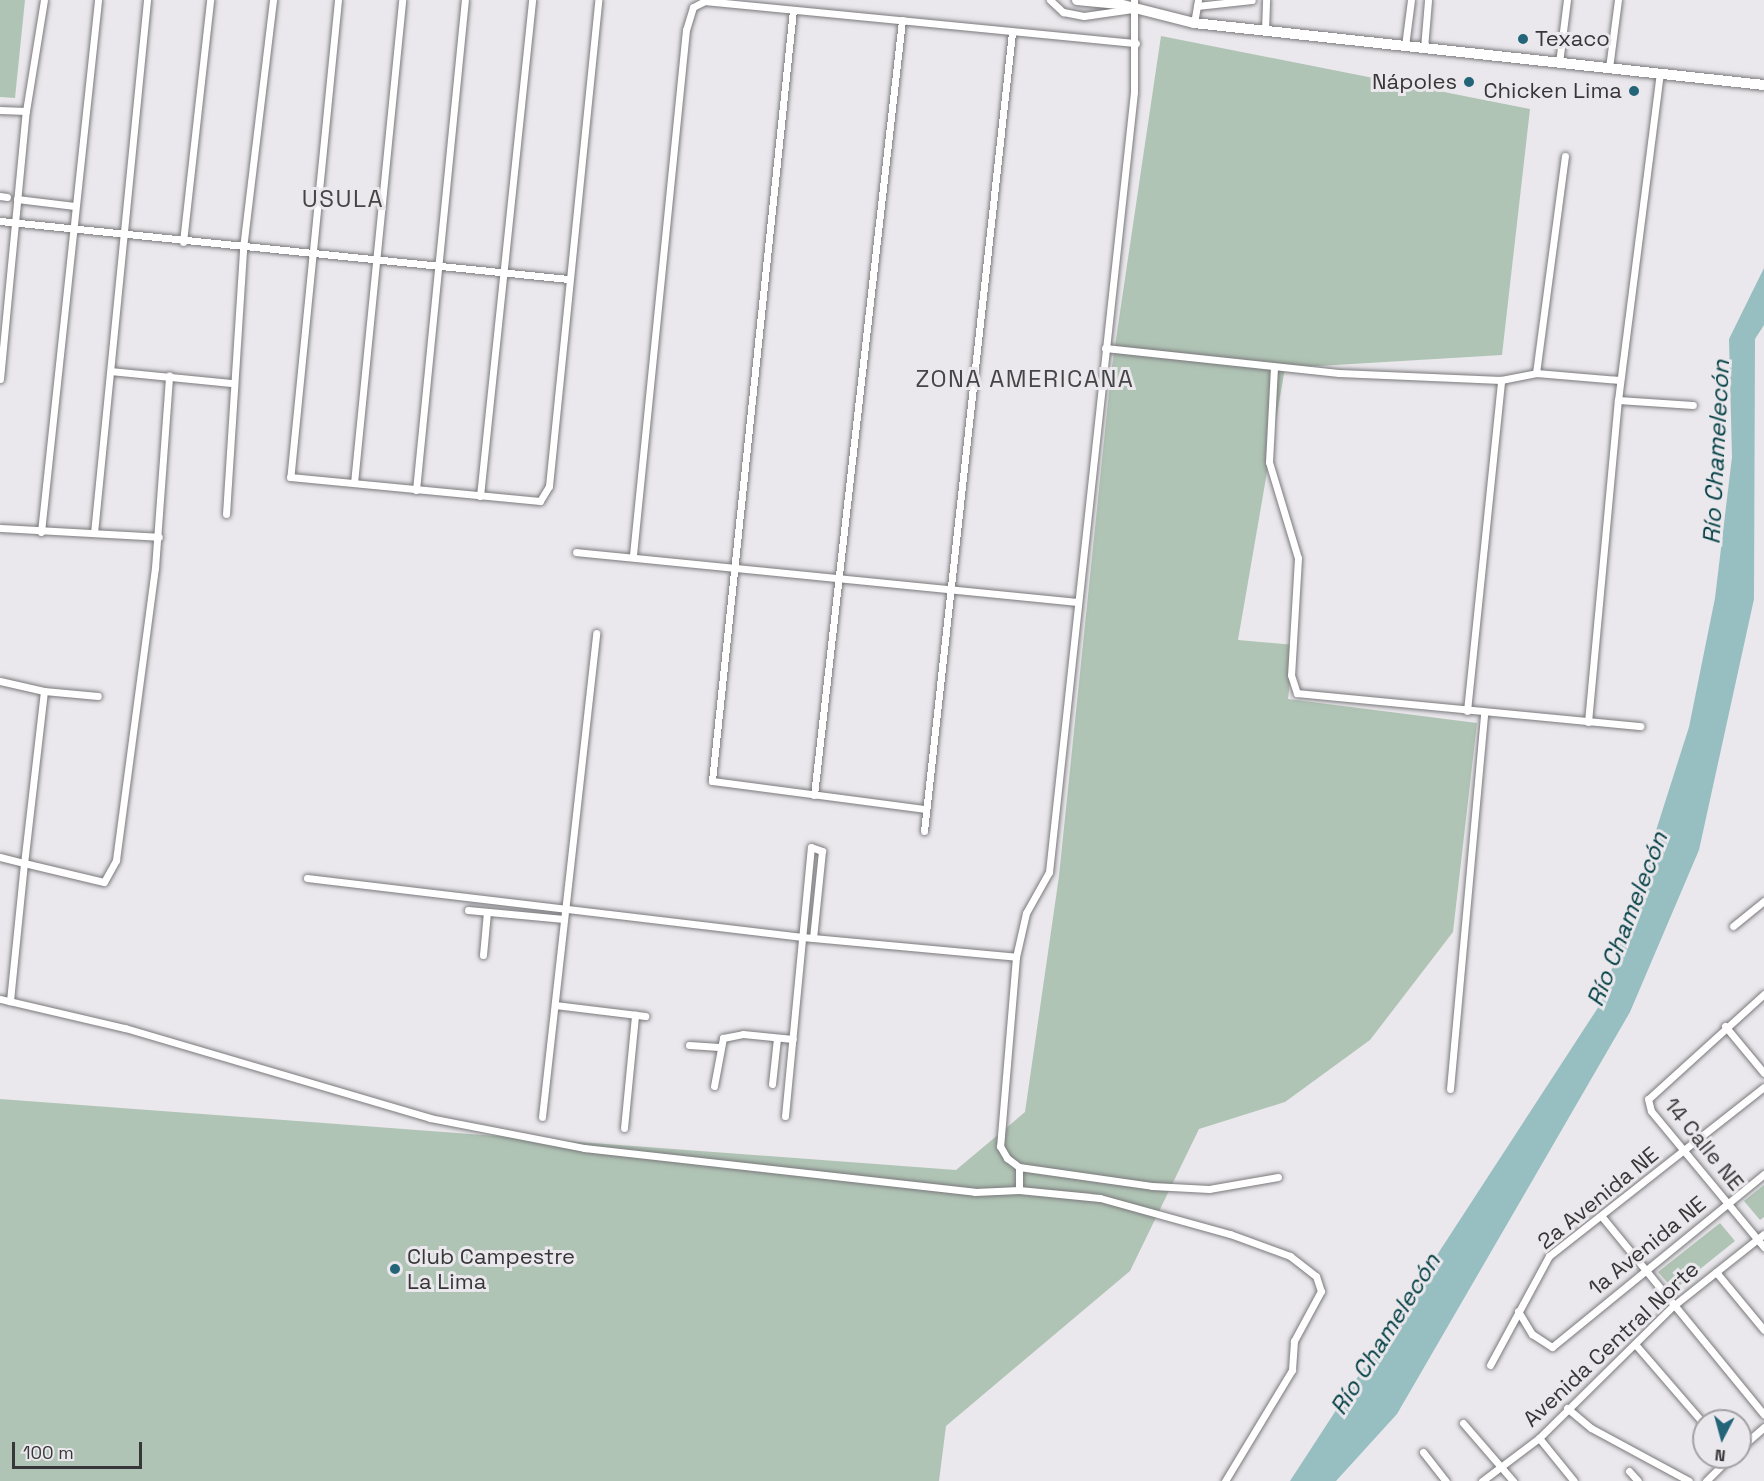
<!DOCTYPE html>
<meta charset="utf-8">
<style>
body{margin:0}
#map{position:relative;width:1764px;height:1481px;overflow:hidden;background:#eae8ec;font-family:"Space Grotesk",sans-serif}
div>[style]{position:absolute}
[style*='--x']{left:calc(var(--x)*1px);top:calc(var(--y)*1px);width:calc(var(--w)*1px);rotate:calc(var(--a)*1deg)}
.green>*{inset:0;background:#b0c4b5}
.water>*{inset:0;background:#97bec1}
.roads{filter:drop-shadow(0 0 2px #7a797c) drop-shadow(0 0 2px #7a797c)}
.street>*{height:7px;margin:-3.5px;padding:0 3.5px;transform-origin:3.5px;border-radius:3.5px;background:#fff}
.secondary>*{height:10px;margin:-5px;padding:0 5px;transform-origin:5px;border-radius:5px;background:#fff}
.dots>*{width:16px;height:16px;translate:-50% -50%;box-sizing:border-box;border:3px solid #eae8ec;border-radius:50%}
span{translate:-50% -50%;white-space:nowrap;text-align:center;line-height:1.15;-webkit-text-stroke:6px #eae8ec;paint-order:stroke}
.poi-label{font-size:22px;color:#373638}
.left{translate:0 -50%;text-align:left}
.right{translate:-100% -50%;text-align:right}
.street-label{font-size:22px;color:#373638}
.neighbourhood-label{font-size:24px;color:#454446;letter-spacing:1.5px}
.water-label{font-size:24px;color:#003e43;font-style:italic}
.north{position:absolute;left:1692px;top:1409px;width:60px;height:60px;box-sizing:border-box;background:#eae8ec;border:2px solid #a2a1a4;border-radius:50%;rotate:186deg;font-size:16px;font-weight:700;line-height:24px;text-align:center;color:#373638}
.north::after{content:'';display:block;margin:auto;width:21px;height:27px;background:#246479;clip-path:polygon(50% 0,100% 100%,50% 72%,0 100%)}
.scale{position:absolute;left:12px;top:1442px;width:130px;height:27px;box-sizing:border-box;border:3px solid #373638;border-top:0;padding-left:8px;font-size:18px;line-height:21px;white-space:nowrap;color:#373638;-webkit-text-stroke:4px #eae8ec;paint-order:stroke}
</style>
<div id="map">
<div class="green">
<div style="clip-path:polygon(0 0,25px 0,15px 98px,0 97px)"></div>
<div style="clip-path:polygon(1161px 36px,1530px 109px,1502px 355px,1285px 368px,1238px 640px,1294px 645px,1288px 699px,1477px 723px,1453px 932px,1370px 1040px,1285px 1102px,1199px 1129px,1130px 1271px,946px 1426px,939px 1481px,0 1481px,0 1099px,956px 1170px,1025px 1112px,1059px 876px,1111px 373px)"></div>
<div style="clip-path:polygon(1764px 1185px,1764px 1217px,1760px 1220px,1744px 1201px)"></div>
<div style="clip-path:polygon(1720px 1223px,1735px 1241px,1674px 1290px,1658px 1272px)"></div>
</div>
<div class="water">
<div style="clip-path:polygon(1764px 268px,1764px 325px,1755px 339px,1754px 599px,1699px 850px,1630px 1012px,1397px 1414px,1336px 1481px,1290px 1481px,1601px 1003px,1689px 727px,1715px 598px,1732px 457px,1729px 339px)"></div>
</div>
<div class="roads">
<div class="street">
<div style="--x:338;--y:0;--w:479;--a:95.7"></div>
<div style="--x:290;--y:477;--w:251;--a:5.5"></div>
<div style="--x:540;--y:501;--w:17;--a:-59"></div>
<div style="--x:549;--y:486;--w:488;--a:-84.2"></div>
<div style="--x:1050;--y:0;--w:18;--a:43"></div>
<div style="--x:1063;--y:12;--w:21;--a:11"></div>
<div style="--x:1084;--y:16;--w:49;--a:-8.3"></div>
<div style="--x:1197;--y:6;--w:55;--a:-6.2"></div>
<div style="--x:793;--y:10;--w:775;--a:96"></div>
<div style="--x:712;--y:781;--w:216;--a:7.5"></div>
<div style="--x:1194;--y:23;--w:23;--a:-80"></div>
<div style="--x:1265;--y:31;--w:31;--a:-88"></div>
<div style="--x:1405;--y:46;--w:46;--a:-82.6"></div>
<div style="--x:1424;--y:48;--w:48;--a:-85.2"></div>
<div style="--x:1559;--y:63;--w:64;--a:-82.8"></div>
<div style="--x:1609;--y:68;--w:69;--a:-82.5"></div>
<div style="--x:0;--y:110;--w:26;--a:2"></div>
<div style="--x:0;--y:196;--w:7;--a:8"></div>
<div style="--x:17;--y:199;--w:58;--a:6.9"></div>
<div style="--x:0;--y:221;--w:571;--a:5.83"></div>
<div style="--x:183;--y:242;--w:244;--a:-83.6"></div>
<div style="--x:1105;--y:348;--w:235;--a:6.1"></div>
<div style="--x:1339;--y:373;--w:162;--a:2.5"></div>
<div style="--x:1501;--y:380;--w:36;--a:-11"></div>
<div style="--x:1536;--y:373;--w:84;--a:4.8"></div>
<div style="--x:1274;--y:367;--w:95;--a:93"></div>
<div style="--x:1269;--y:462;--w:100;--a:73.2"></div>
<div style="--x:1298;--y:558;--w:117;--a:93.4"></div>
<div style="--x:1291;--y:675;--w:19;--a:72"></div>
<div style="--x:1297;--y:693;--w:345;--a:5.5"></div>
<div style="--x:111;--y:371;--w:122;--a:5.7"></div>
<div style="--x:1536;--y:373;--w:219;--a:-82.4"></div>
<div style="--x:0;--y:379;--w:269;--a:-84.5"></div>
<div style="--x:26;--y:111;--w:112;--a:-80.8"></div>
<div style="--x:1618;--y:400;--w:75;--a:3.8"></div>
<div style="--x:354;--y:483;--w:485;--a:-84.3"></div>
<div style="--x:416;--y:490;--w:492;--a:-84.3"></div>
<div style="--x:480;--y:496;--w:499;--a:-84"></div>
<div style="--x:226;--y:514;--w:267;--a:-86.3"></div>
<div style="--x:243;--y:248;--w:250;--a:-83.1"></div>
<div style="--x:0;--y:528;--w:159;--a:3.2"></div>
<div style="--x:41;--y:532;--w:535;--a:-83.88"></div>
<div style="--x:94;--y:533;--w:536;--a:-84.32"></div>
<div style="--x:576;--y:552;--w:503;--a:5.7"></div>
<div style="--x:633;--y:555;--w:528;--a:-84.24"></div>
<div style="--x:686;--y:30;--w:24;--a:-73"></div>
<div style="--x:693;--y:7;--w:13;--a:-27"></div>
<div style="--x:705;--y:1;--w:433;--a:5.6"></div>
<div style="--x:0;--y:681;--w:45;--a:12.8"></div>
<div style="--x:44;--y:691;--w:173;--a:96.6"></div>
<div style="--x:24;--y:863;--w:82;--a:13.4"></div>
<div style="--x:104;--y:882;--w:25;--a:-61"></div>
<div style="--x:116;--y:860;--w:295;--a:-82.4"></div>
<div style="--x:155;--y:568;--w:193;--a:-85.8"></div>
<div style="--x:44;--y:691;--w:54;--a:5.3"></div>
<div style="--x:1467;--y:711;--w:333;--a:-84.1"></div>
<div style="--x:1588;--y:722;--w:323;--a:-84.7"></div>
<div style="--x:1618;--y:400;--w:329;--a:-82.7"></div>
<div style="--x:814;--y:795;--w:780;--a:-83.52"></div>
<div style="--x:924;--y:831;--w:804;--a:-83.71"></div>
<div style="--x:0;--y:857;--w:25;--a:14"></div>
<div style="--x:24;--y:863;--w:139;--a:95.8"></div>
<div style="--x:307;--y:878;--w:499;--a:6.8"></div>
<div style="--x:802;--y:937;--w:215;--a:5.3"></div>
<div style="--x:1016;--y:957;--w:45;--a:-77.2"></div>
<div style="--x:1026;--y:913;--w:47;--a:-60.7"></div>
<div style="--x:1049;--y:872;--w:785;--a:-83.78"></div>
<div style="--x:1134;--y:92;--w:92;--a:-90"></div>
<div style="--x:468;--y:910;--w:96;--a:5.4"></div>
<div style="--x:1733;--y:926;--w:40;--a:-39"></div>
<div style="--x:483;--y:955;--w:43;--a:-84.7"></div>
<div style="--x:1016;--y:957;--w:190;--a:94.8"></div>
<div style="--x:1000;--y:1146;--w:14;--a:60"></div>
<div style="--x:1007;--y:1158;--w:15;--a:37"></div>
<div style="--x:1019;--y:1167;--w:134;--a:8.1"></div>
<div style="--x:1152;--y:1186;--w:57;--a:3"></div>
<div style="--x:1209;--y:1189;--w:70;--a:-9.9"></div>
<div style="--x:1764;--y:994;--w:156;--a:137.8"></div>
<div style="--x:1648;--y:1099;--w:12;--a:76"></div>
<div style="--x:1651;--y:1111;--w:177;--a:50.3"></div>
<div style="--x:0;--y:999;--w:128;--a:13.1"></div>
<div style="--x:125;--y:1028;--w:318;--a:16.4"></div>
<div style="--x:430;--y:1118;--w:157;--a:11"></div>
<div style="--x:584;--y:1148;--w:393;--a:6.4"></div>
<div style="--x:975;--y:1192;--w:44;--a:-2.6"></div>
<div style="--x:1019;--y:1190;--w:23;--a:-90"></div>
<div style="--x:555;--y:1005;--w:91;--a:7"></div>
<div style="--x:1725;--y:1026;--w:61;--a:50.3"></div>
<div style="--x:689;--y:1045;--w:30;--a:4"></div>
<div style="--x:772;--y:1084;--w:46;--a:-83.8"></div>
<div style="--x:714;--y:1086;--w:49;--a:-79.4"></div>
<div style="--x:723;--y:1038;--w:20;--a:-11"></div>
<div style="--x:743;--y:1034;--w:50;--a:5.7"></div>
<div style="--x:1450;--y:1089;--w:378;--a:-84.8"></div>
<div style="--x:785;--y:1116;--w:270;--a:-84.5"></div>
<div style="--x:811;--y:847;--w:12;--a:20"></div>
<div style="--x:822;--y:851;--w:87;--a:95.9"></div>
<div style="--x:542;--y:1117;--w:487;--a:-83.6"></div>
<div style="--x:624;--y:1128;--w:114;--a:-84.4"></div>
<div style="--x:1019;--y:1190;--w:81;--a:5.6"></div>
<div style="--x:1100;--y:1198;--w:135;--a:15.5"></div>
<div style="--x:1230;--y:1234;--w:64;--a:20.1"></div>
<div style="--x:1290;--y:1256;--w:33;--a:38"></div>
<div style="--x:1316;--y:1276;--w:16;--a:72"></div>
<div style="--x:1321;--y:1291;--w:57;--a:118.4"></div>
<div style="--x:1294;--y:1341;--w:29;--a:94"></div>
<div style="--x:1292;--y:1370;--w:130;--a:121.1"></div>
<div style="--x:1603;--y:1218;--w:254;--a:50.7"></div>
<div style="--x:1716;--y:1272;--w:75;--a:50.4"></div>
<div style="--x:1518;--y:1311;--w:27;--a:59"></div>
<div style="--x:1532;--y:1334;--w:24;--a:33"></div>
<div style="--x:1552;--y:1347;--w:274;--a:-39.2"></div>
<div style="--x:1635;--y:1344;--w:106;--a:49.2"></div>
<div style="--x:1490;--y:1365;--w:124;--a:-61.6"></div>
<div style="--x:1549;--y:1256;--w:273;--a:-38.2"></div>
<div style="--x:1567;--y:1408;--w:31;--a:40"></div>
<div style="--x:1591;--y:1428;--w:111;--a:28.4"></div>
<div style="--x:1463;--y:1423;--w:77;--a:49.2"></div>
<div style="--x:1539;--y:1438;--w:55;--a:50.9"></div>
<div style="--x:1740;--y:1448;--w:32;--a:-41"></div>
<div style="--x:1423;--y:1452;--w:37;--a:52"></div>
<div style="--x:1629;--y:1471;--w:13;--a:48"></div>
<div style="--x:1482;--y:1481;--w:71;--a:-37"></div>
<div style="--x:1539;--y:1438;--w:188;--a:-44.6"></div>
<div style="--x:1673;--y:1306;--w:116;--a:-38.4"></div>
<div style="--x:1706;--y:1481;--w:34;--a:-45"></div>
</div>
<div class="secondary">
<div style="--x:1077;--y:0;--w:42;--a:5.4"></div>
<div style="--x:1119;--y:4;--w:77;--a:14.2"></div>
<div style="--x:1194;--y:23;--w:573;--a:6.21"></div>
</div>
</div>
<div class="dots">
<div style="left:1523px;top:39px;background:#246479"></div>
<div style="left:1469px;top:82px;background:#246479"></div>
<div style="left:1634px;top:91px;background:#246479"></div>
<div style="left:395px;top:1269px;background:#246479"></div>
</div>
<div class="poi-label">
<span class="left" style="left:1535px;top:39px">Texaco</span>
<span class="right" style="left:1457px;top:82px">Nápoles</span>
<span class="right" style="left:1622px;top:91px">Chicken Lima</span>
<span class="left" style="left:407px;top:1269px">Club Campestre<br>La Lima</span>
</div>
<div class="street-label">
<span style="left:1704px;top:1144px;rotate:51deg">14 Calle NE</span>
<span style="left:1598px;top:1198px;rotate:-39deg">2a Avenida NE</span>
<span style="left:1647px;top:1246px;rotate:-39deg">1a Avenida NE</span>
<span style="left:1611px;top:1344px;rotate:-43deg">Avenida Central Norte</span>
</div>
<div class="neighbourhood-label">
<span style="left:343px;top:199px">USULA</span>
<span style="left:1025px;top:379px">ZONA AMERICANA</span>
</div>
<div class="water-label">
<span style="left:1716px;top:452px;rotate:-87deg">Río Chamelecón</span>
<span style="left:1627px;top:919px;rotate:-69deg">Río Chamelecón</span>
<span style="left:1385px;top:1334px;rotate:-58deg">Río Chamelecón</span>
</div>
<div class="north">N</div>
<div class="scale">100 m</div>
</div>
